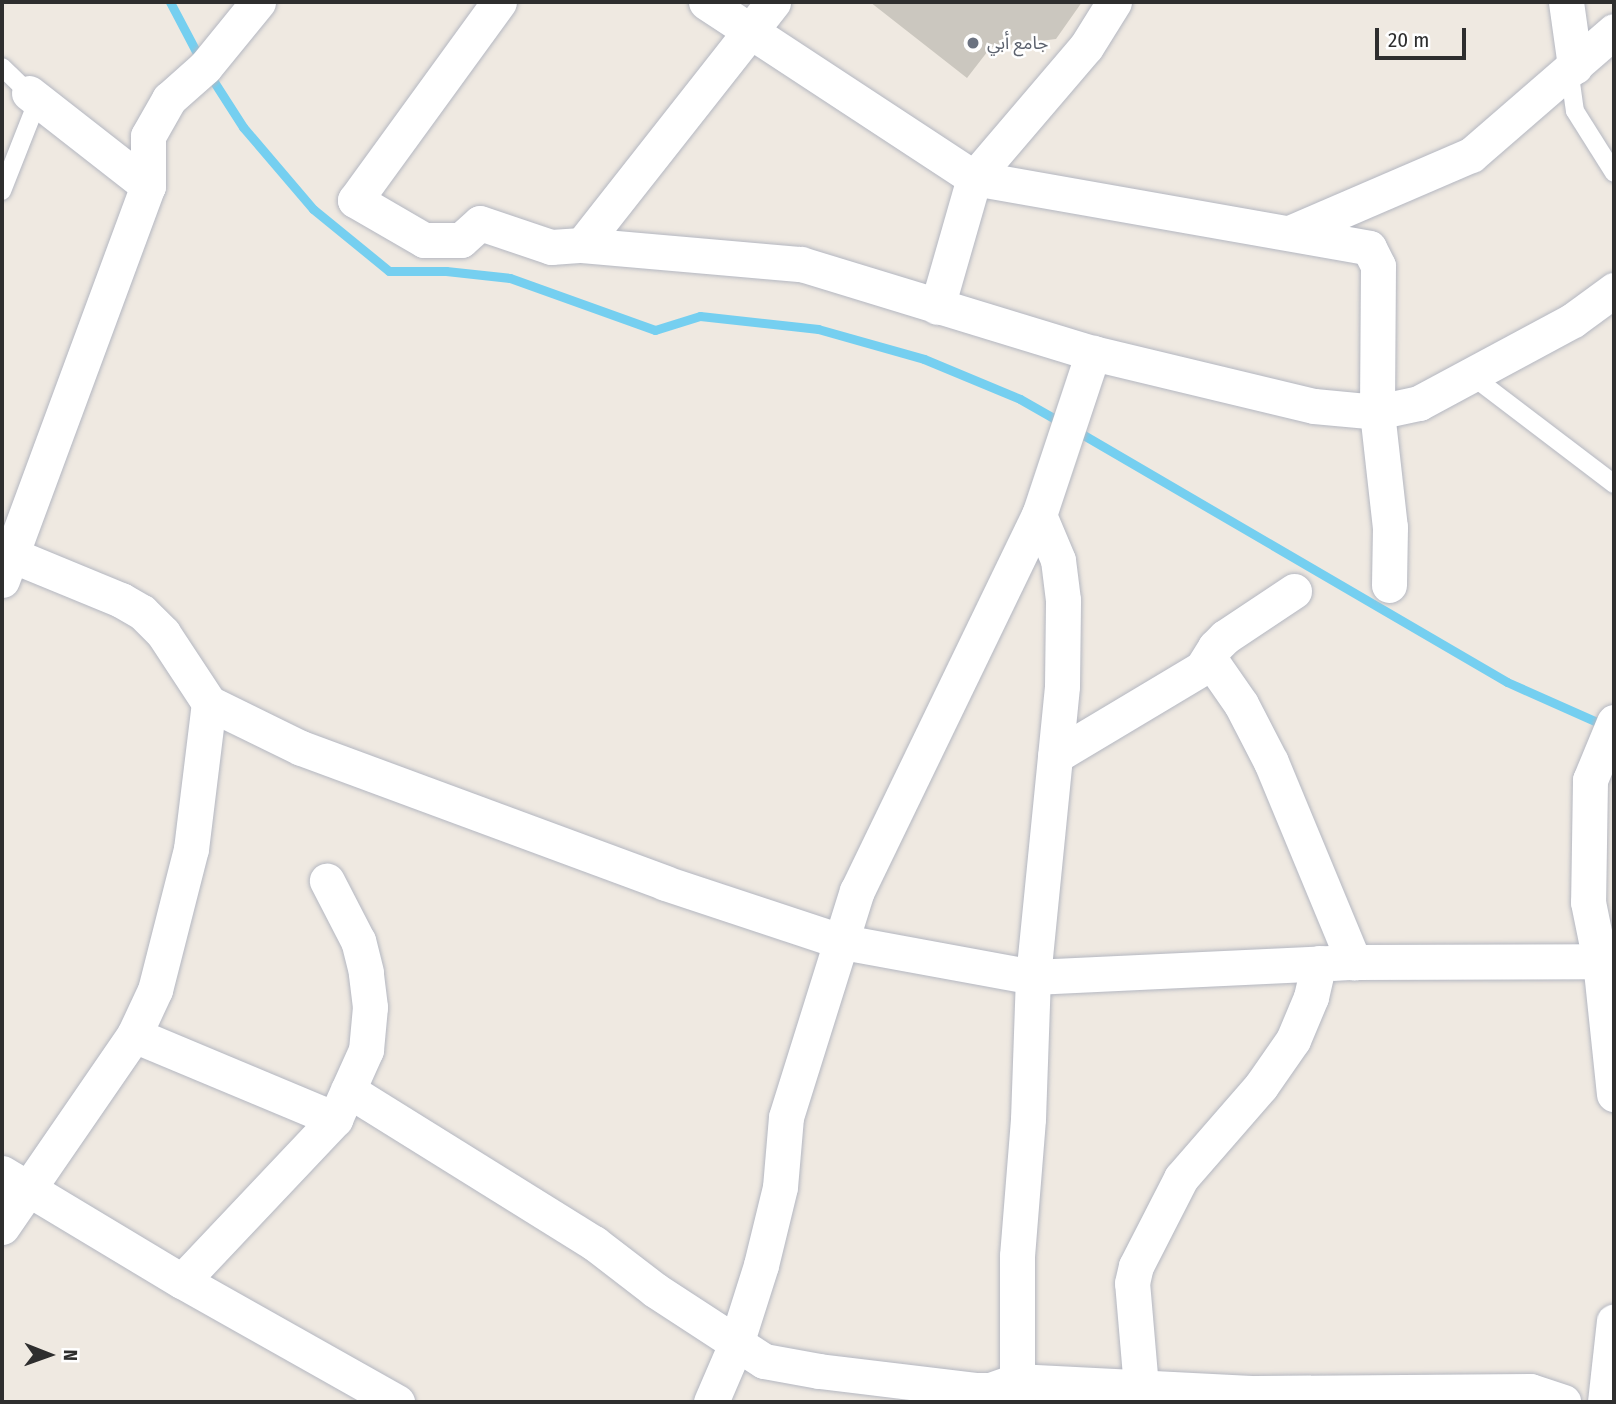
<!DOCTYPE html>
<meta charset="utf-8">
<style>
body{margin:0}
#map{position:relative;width:1616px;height:1404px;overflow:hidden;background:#efe9e1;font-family:"Fira Sans Condensed","Noto Sans Arabic",sans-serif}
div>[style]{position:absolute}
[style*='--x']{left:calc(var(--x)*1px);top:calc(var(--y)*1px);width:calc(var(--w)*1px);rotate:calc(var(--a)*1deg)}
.stream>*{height:9px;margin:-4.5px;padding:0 4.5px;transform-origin:4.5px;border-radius:4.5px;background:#75cff0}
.building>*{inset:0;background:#cbc7bf}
.roads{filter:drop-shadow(0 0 2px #b4b7c1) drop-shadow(0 0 2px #b4b7c1)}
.service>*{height:18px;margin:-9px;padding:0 9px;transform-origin:9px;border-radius:9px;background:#fff}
.minor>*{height:35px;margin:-17.5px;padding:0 17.5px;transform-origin:17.5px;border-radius:17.5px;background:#fff}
.dots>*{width:19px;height:19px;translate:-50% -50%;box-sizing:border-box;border:4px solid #fff;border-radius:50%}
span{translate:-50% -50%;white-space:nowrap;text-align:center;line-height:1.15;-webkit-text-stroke:5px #fff;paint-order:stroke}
.worship-label{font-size:18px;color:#5b616d}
.left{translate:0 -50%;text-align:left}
.frame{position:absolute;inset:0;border:4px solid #2e2e2e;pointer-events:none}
.north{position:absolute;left:14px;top:1320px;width:70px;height:70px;-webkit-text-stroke:5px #fff;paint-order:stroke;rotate:91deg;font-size:19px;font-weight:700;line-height:28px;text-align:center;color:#2e2e2e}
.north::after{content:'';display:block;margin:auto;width:24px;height:32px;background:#2e2e2e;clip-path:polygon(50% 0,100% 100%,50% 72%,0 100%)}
.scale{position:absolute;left:1375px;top:28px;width:91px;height:32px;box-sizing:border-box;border:4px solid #2e2e2e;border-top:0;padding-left:9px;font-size:21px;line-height:24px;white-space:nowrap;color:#2e2e2e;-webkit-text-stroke:5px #fff;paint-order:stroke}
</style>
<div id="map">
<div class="stream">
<div style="--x:170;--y:2;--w:64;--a:62.2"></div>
<div style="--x:209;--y:74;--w:63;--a:57.3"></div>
<div style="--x:243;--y:127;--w:108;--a:49.5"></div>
<div style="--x:313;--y:209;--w:98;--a:39.2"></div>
<div style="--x:389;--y:271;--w:57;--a:0"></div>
<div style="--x:446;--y:271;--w:64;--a:6.2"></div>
<div style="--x:510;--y:278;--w:154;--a:19.7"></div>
<div style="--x:655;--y:330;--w:47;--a:-17.3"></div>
<div style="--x:700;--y:316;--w:119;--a:6.3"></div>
<div style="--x:818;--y:329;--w:110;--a:15.8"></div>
<div style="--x:924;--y:359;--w:104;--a:22.6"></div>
<div style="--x:1020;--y:399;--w:48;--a:29.7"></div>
<div style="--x:1075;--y:430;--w:500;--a:30.26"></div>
<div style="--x:1507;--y:682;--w:108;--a:24"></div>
</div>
<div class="building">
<div style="clip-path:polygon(870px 2px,1082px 2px,1056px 39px,991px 47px,967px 78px)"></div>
</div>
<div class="roads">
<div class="service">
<div style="--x:2;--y:67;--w:37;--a:44"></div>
<div style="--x:1574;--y:70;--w:13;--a:103"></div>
<div style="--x:1571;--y:83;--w:28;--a:82"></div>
<div style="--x:1575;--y:111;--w:73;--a:57.8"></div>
<div style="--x:2;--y:191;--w:96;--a:-68.5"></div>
<div style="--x:1471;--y:375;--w:180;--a:37.3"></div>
</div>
<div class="minor">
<div style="--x:499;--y:2;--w:245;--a:126"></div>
<div style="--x:355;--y:200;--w:80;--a:30.1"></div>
<div style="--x:424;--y:240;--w:37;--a:0"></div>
<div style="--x:461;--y:240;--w:25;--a:-42"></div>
<div style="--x:480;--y:223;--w:75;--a:18.7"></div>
<div style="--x:551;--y:247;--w:31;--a:-4"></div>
<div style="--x:582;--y:245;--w:220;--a:5"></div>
<div style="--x:801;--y:264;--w:305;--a:17"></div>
<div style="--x:1093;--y:353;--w:227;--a:13.5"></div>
<div style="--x:1314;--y:406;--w:63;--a:5.4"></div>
<div style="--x:1377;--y:412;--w:43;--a:-12.1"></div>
<div style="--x:1419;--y:403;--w:175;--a:-28.3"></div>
<div style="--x:1573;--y:320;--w:51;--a:-36.2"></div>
<div style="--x:706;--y:2;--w:321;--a:33.3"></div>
<div style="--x:974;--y:178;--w:134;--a:106"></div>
<div style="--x:1566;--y:2;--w:65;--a:82"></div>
<div style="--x:29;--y:93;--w:151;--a:38"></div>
<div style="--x:974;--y:178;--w:401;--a:10"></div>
<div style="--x:1369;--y:248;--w:20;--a:63"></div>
<div style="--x:1378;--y:266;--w:146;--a:90.4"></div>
<div style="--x:1377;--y:412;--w:116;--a:83.6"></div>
<div style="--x:1390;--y:527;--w:58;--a:91"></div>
<div style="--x:974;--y:178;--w:172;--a:-49.5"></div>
<div style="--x:1086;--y:47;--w:53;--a:-58.1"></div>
<div style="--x:1292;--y:232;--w:195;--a:-23.3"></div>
<div style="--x:1471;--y:155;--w:189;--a:-40.9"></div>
<div style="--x:582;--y:245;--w:309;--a:-51.8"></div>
<div style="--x:2;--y:551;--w:129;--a:22.4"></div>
<div style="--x:121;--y:600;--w:24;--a:30"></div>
<div style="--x:142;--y:612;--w:30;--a:45"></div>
<div style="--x:163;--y:633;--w:84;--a:56.7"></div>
<div style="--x:209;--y:703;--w:102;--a:26.1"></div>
<div style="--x:301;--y:748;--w:388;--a:20.3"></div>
<div style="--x:665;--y:883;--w:188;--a:18.3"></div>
<div style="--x:843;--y:942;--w:193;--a:10.4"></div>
<div style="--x:1033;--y:977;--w:321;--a:-2.7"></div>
<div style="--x:1354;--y:962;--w:246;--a:-0.2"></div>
<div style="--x:1600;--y:961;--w:14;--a:12"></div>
<div style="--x:2;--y:580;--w:420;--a:-69.7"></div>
<div style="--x:148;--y:186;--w:50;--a:-90"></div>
<div style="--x:148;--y:136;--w:43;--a:-60.4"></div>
<div style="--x:169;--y:99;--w:48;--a:-41.6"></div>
<div style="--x:205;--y:67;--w:84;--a:-50.8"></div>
<div style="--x:1209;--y:658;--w:56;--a:55.2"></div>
<div style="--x:1241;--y:704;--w:65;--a:62.7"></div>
<div style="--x:1271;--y:762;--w:217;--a:67.5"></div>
<div style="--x:1614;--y:722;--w:63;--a:112.5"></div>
<div style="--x:1590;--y:780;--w:122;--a:90.9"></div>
<div style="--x:1588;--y:902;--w:60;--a:78.5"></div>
<div style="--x:1600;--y:961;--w:134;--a:84"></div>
<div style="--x:1055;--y:756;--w:171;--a:-30.9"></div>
<div style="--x:1202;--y:668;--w:25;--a:-58"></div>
<div style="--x:1215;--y:647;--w:14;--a:-45"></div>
<div style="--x:1225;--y:637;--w:83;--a:-33.7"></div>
<div style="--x:134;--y:1035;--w:218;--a:22.7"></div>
<div style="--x:348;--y:1090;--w:290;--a:31.9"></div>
<div style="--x:594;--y:1243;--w:77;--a:37.6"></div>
<div style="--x:655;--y:1290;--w:130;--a:33.1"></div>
<div style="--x:764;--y:1361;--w:56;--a:10.3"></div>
<div style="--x:819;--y:1371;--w:157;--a:6.9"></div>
<div style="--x:975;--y:1390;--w:15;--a:0"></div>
<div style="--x:990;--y:1390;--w:28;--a:-19"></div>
<div style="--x:1016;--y:1381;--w:240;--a:2.9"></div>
<div style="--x:1256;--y:1393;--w:274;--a:-0.4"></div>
<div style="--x:1530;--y:1391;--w:35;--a:18"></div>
<div style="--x:2;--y:1173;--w:210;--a:31"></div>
<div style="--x:182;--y:1281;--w:247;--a:29.4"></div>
<div style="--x:2;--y:1227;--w:233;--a:-55.5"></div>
<div style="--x:134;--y:1035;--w:50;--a:-65"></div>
<div style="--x:155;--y:990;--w:146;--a:-75.7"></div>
<div style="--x:191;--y:849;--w:147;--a:-83"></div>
<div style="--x:182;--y:1281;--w:223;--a:-46.6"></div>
<div style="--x:335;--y:1119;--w:76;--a:-65.8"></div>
<div style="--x:366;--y:1050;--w:43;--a:-84.7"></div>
<div style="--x:370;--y:1007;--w:35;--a:-97"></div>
<div style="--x:366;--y:972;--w:32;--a:-104"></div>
<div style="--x:358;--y:941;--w:68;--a:-117.3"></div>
<div style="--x:1141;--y:1387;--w:104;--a:-94.9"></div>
<div style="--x:1132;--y:1283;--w:17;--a:-77"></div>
<div style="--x:1136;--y:1266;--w:99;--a:-62.9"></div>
<div style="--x:1181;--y:1178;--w:122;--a:-49"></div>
<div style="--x:1261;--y:1086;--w:56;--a:-55.2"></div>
<div style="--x:1293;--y:1040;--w:47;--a:-67.3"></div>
<div style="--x:1311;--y:997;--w:35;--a:-77"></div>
<div style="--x:711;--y:1402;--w:63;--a:-66.7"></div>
<div style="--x:736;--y:1344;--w:83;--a:-72.4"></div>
<div style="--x:761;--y:1265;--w:80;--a:-76.3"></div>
<div style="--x:780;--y:1187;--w:70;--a:-85.1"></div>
<div style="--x:786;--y:1117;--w:237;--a:-72.6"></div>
<div style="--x:857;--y:891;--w:418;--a:-64.2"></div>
<div style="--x:1039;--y:515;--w:171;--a:-71.6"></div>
<div style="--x:1017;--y:1402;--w:146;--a:-90"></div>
<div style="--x:1017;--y:1256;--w:137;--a:-85.4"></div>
<div style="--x:1028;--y:1119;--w:142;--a:-88"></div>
<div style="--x:1033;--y:977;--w:292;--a:-84.3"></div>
<div style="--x:1062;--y:686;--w:86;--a:-89.3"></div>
<div style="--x:1063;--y:600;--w:40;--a:-97.1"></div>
<div style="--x:1058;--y:560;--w:49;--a:-112.9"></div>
<div style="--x:1605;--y:1402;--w:81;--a:-83.7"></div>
</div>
</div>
<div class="dots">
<div style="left:973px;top:43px;background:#6b7280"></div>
</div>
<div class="worship-label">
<span class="left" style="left:987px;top:43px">جامع أبي</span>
</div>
<div class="frame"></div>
<div class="north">N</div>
<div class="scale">20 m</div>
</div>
